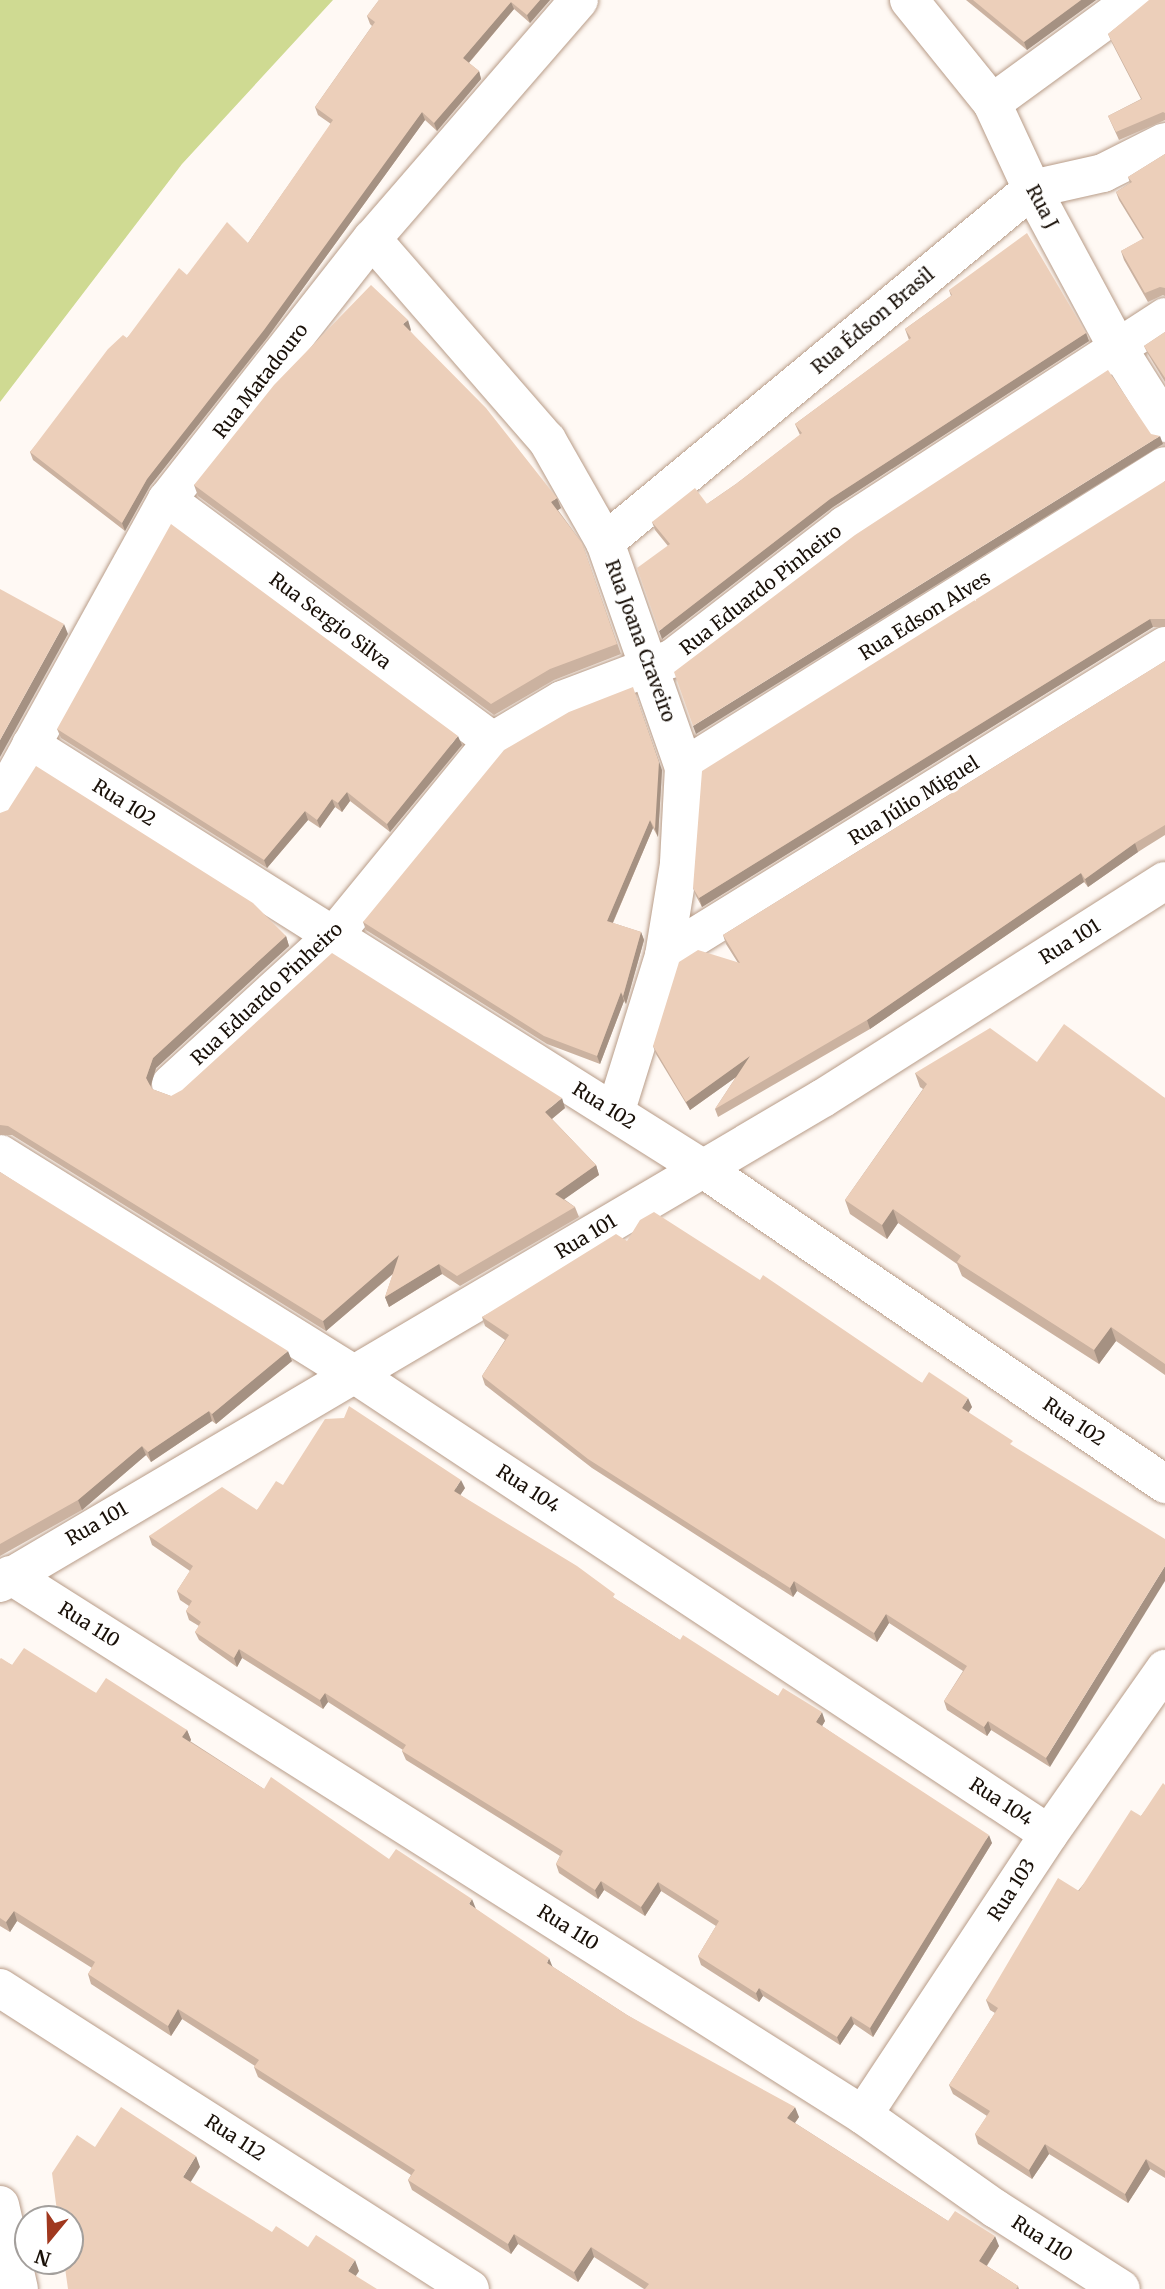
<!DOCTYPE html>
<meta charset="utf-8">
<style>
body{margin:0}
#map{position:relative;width:1165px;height:2289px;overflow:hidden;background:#fff9f4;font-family:Merriweather,serif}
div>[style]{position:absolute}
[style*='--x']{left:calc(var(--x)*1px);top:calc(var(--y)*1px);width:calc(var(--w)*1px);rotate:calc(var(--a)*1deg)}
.green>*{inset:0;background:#cfda92}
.roads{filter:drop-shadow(0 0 2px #b89c88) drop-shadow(0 0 2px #b89c88)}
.minor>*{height:38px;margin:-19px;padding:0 19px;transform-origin:19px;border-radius:19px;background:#fff}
.wall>*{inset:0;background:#cbb2a0}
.shaded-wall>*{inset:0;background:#a59182}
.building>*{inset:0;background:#eccfba}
span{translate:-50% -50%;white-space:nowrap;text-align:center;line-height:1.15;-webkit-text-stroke:6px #fff;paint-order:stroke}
.street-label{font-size:19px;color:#191008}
.north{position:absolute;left:14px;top:2205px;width:70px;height:70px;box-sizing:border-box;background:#fff;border:2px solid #a39f9c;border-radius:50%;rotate:199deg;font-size:19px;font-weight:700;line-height:28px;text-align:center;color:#191008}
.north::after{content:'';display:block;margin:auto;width:24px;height:32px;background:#a0381e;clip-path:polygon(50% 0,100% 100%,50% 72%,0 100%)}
</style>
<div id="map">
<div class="green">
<div style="clip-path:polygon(0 0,333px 0,182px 164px,0 402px)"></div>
</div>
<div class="roads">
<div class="minor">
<div style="--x:909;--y:0;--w:132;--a:51.1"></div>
<div style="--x:992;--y:103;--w:95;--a:65.1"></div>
<div style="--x:1032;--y:189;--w:179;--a:61.7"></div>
<div style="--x:1117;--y:347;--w:90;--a:57.7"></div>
<div style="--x:992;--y:103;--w:175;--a:-36.1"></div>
<div style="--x:372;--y:239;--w:267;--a:49"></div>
<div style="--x:547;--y:440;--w:117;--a:60.4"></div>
<div style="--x:605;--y:542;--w:238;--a:70.7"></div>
<div style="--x:684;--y:767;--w:97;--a:93"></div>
<div style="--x:679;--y:864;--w:93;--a:99.3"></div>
<div style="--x:664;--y:956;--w:164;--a:107.3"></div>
<div style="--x:167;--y:500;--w:405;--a:36.5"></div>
<div style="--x:605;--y:542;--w:554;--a:-39.58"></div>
<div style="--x:1032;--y:189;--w:73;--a:-12.7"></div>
<div style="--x:1103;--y:173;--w:69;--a:-26.6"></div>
<div style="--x:31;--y:745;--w:793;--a:32.23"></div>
<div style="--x:702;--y:1168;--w:561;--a:34.31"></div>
<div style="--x:684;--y:767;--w:567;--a:-32.04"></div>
<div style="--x:0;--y:802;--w:345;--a:-61.1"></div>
<div style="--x:167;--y:500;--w:332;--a:-51.9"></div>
<div style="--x:372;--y:239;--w:316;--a:-49.1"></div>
<div style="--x:664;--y:956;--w:589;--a:-31.75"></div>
<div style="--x:171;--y:1084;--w:221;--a:-42.4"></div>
<div style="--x:334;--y:935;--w:251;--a:-50.7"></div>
<div style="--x:493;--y:741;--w:80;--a:-30.7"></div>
<div style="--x:562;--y:700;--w:119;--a:-20.7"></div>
<div style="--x:673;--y:658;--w:217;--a:-37.7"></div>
<div style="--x:845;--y:525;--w:382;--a:-33"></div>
<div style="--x:0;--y:1154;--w:417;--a:31.9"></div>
<div style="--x:354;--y:1374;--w:833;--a:33.5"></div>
<div style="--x:10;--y:1575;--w:1010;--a:32.34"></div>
<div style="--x:863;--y:2115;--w:163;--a:35.3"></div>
<div style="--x:996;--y:2209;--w:148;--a:32.6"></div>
<div style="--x:0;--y:1583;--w:955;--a:-30.51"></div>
<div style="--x:823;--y:1098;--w:405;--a:-32.4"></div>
<div style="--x:0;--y:1988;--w:558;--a:32.64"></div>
<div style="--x:863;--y:2115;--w:337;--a:-56.5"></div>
<div style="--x:1049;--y:1834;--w:202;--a:-54.9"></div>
<div style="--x:0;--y:2205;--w:86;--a:77.3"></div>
</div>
</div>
<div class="wall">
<div style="clip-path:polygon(379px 0,550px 0,530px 23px,514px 9px,469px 63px,479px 71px,481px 79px,437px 131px,425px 120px,267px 338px,150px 486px,125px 531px,33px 460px,30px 452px,127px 338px,187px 275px,248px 243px,331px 124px,318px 115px,315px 107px,372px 26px,370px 24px,367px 16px)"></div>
<div style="clip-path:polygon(966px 0,1096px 0,1027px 50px)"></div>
<div style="clip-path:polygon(1165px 0,1165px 120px,1119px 140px,1108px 116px,1141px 99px,1112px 43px,1108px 34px,1150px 1px)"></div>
<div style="clip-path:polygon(1165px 154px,1165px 296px,1163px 295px,1148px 302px,1124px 260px,1121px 251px,1143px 239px,1119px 200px,1116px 192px,1130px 183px,1128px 177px)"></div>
<div style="clip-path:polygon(949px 290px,1086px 333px,1089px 341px,833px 507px,662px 639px,668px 546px,655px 530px,652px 522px,707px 504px,736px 484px,800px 435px,795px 424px,909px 340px,905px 329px,951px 296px)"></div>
<div style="clip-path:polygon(411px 330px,410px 331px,561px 508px,558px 510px,582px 543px,621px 654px,554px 680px,494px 715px,198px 496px,194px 485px)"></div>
<div style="clip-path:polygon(1165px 332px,1165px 382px,1148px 354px,1144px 346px)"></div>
<div style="clip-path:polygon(1165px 481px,1165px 627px,1153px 627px,702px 907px,696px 896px,693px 888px)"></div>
<div style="clip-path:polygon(1165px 661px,1165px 835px,1138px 852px,1088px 887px,1084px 882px,870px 1029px,718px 1117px,715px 1109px,736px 1077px,690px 1110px,656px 1054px,653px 1046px,738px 963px,726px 944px,723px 935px)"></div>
<div style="clip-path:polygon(57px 729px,462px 745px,390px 832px,350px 801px,342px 812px,335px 807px,320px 828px,308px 820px,267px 868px,61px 738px)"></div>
<div style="clip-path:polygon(662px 770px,658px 837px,653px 828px,613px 923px,641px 932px,644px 940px,626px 1004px,624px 1001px,600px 1064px,547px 1044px,366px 930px,363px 922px)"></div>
<div style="clip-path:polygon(0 813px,286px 936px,289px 946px,156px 1068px,150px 1086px,152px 1089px,171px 1096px,565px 1108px,552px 1119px,596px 1165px,599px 1175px,564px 1199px,575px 1207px,579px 1217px,460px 1286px,442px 1274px,389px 1307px,385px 1297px,393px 1274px,326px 1331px,12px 1135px,0 1135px)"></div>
<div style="clip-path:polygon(1037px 1062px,1165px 1098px,1165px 1375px,1116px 1341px,1099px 1364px,962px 1276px,957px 1264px,898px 1223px,887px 1239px,850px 1214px,845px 1200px,923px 1089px,920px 1087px,915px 1073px)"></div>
<div style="clip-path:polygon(0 1172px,292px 1361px,216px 1424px,212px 1421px,151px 1462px,146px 1455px,82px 1510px,0 1556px)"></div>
<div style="clip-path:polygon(627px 1241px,972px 1407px,969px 1412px,1050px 1767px,991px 1730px,987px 1736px,947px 1710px,944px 1701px,963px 1671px,889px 1623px,877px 1642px,797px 1591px,793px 1597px,592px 1468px,485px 1385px,482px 1376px,505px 1340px,485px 1326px,482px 1317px)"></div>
<div style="clip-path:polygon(283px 1485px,465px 1488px,460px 1495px,617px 1600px,680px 1640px,778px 1696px,825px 1721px,822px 1726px,992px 1843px,873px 2037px,854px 2024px,840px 2045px,763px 1996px,759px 2002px,701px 1965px,698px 1956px,716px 1926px,661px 1891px,645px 1916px,604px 1890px,598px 1899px,559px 1873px,556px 1864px,560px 1856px,406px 1760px,402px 1751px,403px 1750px,328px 1702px,323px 1709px,242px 1658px,237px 1667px,199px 1640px,195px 1632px,199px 1626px,189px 1620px,186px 1611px,189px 1606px,180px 1600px,177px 1591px,190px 1571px,152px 1545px,149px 1536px,257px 1510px)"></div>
<div style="clip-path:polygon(0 1659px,12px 1665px,96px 1693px,187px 1730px,191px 1740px,190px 1741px,264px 1789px,476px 1909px,553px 1967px,627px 2015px,799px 2117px,795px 2123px,948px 2221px,999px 2246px,987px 2266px,1018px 2286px,1019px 2289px,644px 2289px,594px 2257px,578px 2282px,518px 2244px,511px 2254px,412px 2190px,408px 2180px,411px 2175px,258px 2077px,254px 2067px,255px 2066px,182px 2019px,171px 2036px,91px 1984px,88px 1974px,92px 1968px,17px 1921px,10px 1932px,0 1926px)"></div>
<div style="clip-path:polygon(1165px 1785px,1165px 2178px,1150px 2169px,1128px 2203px,1049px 2154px,1032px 2179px,978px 2144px,975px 2134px,987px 2116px,953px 2094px,949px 2085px,995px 2013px,990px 2010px,986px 2000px,1141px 1816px)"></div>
</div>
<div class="shaded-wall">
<div style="clip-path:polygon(540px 0,550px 0,530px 23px,527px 15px)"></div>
<div style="clip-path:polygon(1081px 0,1096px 0,1027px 50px,1024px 42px)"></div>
<div style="clip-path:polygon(511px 2px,514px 9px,466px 66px,463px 58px)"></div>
<div style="clip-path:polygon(479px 71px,481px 79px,437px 131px,434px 123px)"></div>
<div style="clip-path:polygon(422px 112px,425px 120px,267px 338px,150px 486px,125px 531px,122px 523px,147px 479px)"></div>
<div style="clip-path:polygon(408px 320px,411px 330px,407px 335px,403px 324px)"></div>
<div style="clip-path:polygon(1086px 333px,1089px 341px,833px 507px,662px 639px,659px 631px,830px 499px)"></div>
<div style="clip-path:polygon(1160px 436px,1163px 444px,696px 734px,693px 726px)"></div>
<div style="clip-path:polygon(557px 498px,561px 508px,555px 512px,551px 502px)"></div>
<div style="clip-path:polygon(1150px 619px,1153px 627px,702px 907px,699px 898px)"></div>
<div style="clip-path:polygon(64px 624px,68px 634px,0 757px,0 740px)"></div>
<div style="clip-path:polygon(636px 696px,662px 770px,658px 837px,655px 829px)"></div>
<div style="clip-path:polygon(458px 736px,462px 745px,390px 832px,387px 824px)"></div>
<div style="clip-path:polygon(347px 792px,350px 801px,342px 812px,338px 803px)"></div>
<div style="clip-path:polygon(332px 799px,335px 807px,320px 828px,317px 820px)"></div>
<div style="clip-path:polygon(305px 811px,308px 820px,267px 868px,264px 860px)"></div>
<div style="clip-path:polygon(650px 820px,653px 828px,610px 929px,607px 921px)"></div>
<div style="clip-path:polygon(1135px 843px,1138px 852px,1088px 887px,1085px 879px)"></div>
<div style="clip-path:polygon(1081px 873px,1084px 882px,870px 1029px,867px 1020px)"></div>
<div style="clip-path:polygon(641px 932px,644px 940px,626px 1004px,623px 996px)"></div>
<div style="clip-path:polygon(286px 936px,289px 946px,156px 1068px,150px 1088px,146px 1078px,153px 1058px)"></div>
<div style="clip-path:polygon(621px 992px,624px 1001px,600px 1064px,597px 1056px)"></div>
<div style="clip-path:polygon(750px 1056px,753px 1065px,690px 1110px,686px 1102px)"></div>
<div style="clip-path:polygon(562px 1098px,565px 1108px,548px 1122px,545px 1112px)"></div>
<div style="clip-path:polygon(596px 1165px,599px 1175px,559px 1203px,555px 1194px)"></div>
<div style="clip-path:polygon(893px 1209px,898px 1223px,887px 1239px,882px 1225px)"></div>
<div style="clip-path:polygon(399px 1255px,403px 1265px,326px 1331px,323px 1321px)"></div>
<div style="clip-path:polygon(439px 1264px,442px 1274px,389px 1307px,385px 1297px)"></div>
<div style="clip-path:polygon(1111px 1327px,1116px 1341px,1099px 1364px,1094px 1350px)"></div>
<div style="clip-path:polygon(288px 1351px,292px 1361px,216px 1424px,212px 1414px)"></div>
<div style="clip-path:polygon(968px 1398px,972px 1407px,965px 1417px,962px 1408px)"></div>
<div style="clip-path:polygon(209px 1411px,212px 1421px,151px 1462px,148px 1452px)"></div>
<div style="clip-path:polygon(142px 1446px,146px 1455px,82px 1510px,78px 1500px)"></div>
<div style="clip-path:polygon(461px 1480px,465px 1488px,457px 1500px,454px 1491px)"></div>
<div style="clip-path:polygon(1165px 1566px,1165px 1581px,1050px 1767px,1046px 1758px)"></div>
<div style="clip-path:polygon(794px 1581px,797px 1591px,793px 1597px,790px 1588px)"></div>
<div style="clip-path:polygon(886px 1614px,889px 1623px,877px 1642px,874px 1633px)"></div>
<div style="clip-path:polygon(239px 1649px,242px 1658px,237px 1667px,234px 1658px)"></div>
<div style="clip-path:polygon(325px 1693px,328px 1702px,323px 1709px,320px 1700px)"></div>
<div style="clip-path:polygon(822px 1712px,825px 1721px,819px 1731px,816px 1722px)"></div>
<div style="clip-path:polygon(988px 1721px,991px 1730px,987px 1736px,984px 1727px)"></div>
<div style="clip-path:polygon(187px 1730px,191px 1740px,186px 1747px,182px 1737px)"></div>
<div style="clip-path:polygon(989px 1835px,992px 1843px,873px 2037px,870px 2028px)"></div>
<div style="clip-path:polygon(601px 1881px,604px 1890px,598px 1899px,595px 1890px)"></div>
<div style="clip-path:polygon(658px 1882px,661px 1891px,645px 1916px,641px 1907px)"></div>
<div style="clip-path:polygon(472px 1899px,476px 1909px,469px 1904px)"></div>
<div style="clip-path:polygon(14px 1911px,17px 1921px,10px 1932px,6px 1922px)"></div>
<div style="clip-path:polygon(549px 1958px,553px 1968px,547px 1963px)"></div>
<div style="clip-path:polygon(759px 1988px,763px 1996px,759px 2002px,756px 1993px)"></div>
<div style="clip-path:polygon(178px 2009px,182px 2019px,171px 2036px,168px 2026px)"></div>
<div style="clip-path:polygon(851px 2016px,854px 2024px,840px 2045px,837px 2037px)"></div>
<div style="clip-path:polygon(795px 2107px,799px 2117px,791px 2128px,787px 2118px)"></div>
<div style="clip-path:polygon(1045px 2144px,1049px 2154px,1032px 2179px,1029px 2170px)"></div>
<div style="clip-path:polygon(196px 2156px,200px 2167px,187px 2188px,183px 2177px)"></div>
<div style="clip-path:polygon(1146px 2159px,1150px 2169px,1128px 2203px,1125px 2194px)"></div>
<div style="clip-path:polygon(514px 2234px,518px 2244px,511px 2254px,508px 2244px)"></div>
<div style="clip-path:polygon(995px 2236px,999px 2246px,983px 2271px,979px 2261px)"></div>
<div style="clip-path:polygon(591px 2247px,594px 2257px,578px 2282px,574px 2272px)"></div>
<div style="clip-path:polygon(355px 2260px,359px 2271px,352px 2282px,348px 2271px)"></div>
</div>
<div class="building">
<div style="clip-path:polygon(379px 0,540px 0,527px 15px,511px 2px,463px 58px,479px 71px,434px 123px,422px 112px,264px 330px,147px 479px,122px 523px,30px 452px,108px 349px,123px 335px,127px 338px,179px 268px,187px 275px,227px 222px,248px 243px,333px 120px,315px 107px,375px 22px,367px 16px)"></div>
<div style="clip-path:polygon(973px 0,1081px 0,1024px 42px)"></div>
<div style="clip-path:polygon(1149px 0,1165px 0,1165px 113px,1163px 112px,1116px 132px,1108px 116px,1142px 99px,1108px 34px)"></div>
<div style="clip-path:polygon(1165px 154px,1165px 288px,1160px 287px,1145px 293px,1121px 251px,1144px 238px,1116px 192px,1132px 182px,1128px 177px)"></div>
<div style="clip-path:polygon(1027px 233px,1086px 333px,830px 499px,659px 631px,637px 568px,670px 544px,652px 522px,695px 488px,707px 504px,736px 484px,802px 433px,795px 424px,911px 338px,905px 329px,952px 295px,949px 290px)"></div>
<div style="clip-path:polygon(371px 285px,408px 320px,403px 324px,486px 408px,557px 498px,551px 502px,582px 543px,617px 644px,550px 669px,491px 704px,194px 485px,274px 385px)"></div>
<div style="clip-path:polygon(1165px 332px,1165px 378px,1144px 346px)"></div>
<div style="clip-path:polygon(1108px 370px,1151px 434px,1160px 436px,693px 726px,674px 672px,855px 535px)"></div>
<div style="clip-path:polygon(1165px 481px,1165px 619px,1150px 619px,699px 898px,693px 888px,702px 771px)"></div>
<div style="clip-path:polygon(171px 524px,458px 736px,387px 824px,347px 792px,338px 803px,332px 799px,317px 820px,305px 811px,264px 860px,57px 729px)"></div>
<div style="clip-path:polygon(0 589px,64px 624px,0 740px)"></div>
<div style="clip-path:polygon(1165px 661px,1165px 825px,1135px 843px,1085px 879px,1081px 873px,867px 1020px,715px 1109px,750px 1056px,686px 1102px,653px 1046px,679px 962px,698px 950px,740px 963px,723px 935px)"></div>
<div style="clip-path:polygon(633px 687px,659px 762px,655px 829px,650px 820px,607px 921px,641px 932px,623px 996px,621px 992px,597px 1056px,544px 1036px,363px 922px,504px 750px,569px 712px)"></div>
<div style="clip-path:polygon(36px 766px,253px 903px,286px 936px,153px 1058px,146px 1078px,152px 1089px,171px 1096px,182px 1090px,332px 953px,562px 1098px,545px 1112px,596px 1165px,555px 1194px,575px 1207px,457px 1276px,439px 1264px,385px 1297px,399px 1255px,323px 1321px,8px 1126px,0 1125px,0 813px,8px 810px)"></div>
<div style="clip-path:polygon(1064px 1024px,1165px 1098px,1165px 1364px,1111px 1327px,1094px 1350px,957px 1262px,961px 1256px,893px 1209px,882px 1225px,845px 1200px,927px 1084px,915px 1073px,990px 1028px,1037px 1062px)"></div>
<div style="clip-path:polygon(0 1172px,288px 1351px,212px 1414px,209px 1411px,148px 1452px,142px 1446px,78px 1500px,0 1544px)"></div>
<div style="clip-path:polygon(654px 1212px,760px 1280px,763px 1275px,922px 1383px,929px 1372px,968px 1398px,962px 1408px,1013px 1441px,1010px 1444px,1165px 1539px,1165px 1566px,1046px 1758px,988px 1721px,984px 1727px,944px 1701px,967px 1666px,886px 1614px,874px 1633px,794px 1581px,790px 1588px,588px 1459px,482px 1376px,509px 1335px,482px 1317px,616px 1234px,627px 1241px,640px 1220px)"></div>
<div style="clip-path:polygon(349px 1406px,461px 1480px,454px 1491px,577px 1566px,615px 1594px,613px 1597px,680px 1640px,683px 1635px,778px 1696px,783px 1688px,822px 1712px,816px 1722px,989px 1835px,870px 2028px,851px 2016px,837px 2037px,759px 1988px,756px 1993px,698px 1956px,719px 1921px,658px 1882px,641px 1907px,601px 1881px,595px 1890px,556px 1864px,563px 1851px,402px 1751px,406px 1745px,325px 1693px,320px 1700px,239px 1649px,234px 1658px,195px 1632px,201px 1622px,186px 1611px,192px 1601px,177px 1591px,193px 1566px,149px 1536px,222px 1487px,257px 1510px,276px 1481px,283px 1485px,325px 1419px,344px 1418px)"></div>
<div style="clip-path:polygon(24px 1648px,96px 1693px,106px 1678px,187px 1730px,182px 1737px,264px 1789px,271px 1777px,389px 1859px,396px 1849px,472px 1899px,469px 1904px,549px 1958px,547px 1963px,627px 2015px,795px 2107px,787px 2118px,948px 2221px,955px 2211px,995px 2236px,979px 2261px,1018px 2286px,1016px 2289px,645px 2289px,649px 2284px,591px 2247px,574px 2272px,514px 2234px,508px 2244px,408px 2180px,415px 2170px,254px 2067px,259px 2060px,178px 2009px,168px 2026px,88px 1974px,95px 1962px,14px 1911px,6px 1922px,0 1918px,0 1659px,1px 1658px,12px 1665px)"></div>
<div style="clip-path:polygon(1163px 1783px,1165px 1785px,1165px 2171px,1146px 2159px,1125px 2194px,1045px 2144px,1029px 2170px,975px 2134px,990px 2111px,949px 2085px,998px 2008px,986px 2000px,1058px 1878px,1079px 1891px,1131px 1810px,1141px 1816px)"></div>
<div style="clip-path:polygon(121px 2107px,196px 2156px,183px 2177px,272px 2232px,276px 2226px,308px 2247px,316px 2235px,355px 2260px,348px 2271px,377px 2289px,68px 2289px,64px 2261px,70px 2261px,70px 2219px,58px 2219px,52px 2173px,77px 2135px,95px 2147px)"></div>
</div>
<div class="street-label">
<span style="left:1042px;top:207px;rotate:62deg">Rua J</span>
<span style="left:873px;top:321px;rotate:-40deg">Rua Édson Brasil</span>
<span style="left:261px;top:381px;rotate:-52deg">Rua Matadouro</span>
<span style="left:761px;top:590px;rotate:-38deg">Rua Eduardo Pinheiro</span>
<span style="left:925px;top:616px;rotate:-32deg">Rua Edson Alves</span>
<span style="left:330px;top:621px;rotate:37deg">Rua Sergio Silva</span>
<span style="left:640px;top:641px;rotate:70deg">Rua Joana Craveiro</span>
<span style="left:914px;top:801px;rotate:-32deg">Rua Júlio Miguel</span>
<span style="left:124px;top:803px;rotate:32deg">Rua 102</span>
<span style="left:1070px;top:942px;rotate:-32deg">Rua 101</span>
<span style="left:267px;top:994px;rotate:-43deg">Rua Eduardo Pinheiro</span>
<span style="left:604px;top:1106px;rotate:32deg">Rua 102</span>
<span style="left:586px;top:1237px;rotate:-31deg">Rua 101</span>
<span style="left:1074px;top:1422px;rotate:34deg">Rua 102</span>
<span style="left:528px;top:1489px;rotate:33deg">Rua 104</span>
<span style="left:97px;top:1524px;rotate:-30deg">Rua 101</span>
<span style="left:89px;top:1625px;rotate:32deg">Rua 110</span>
<span style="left:1001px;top:1802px;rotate:33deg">Rua 104</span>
<span style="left:1012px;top:1890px;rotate:-57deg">Rua 103</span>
<span style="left:568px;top:1928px;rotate:32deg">Rua 110</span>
<span style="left:235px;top:2138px;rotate:33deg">Rua 112</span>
<span style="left:1042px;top:2239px;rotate:33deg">Rua 110</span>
</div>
<div class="north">N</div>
</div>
